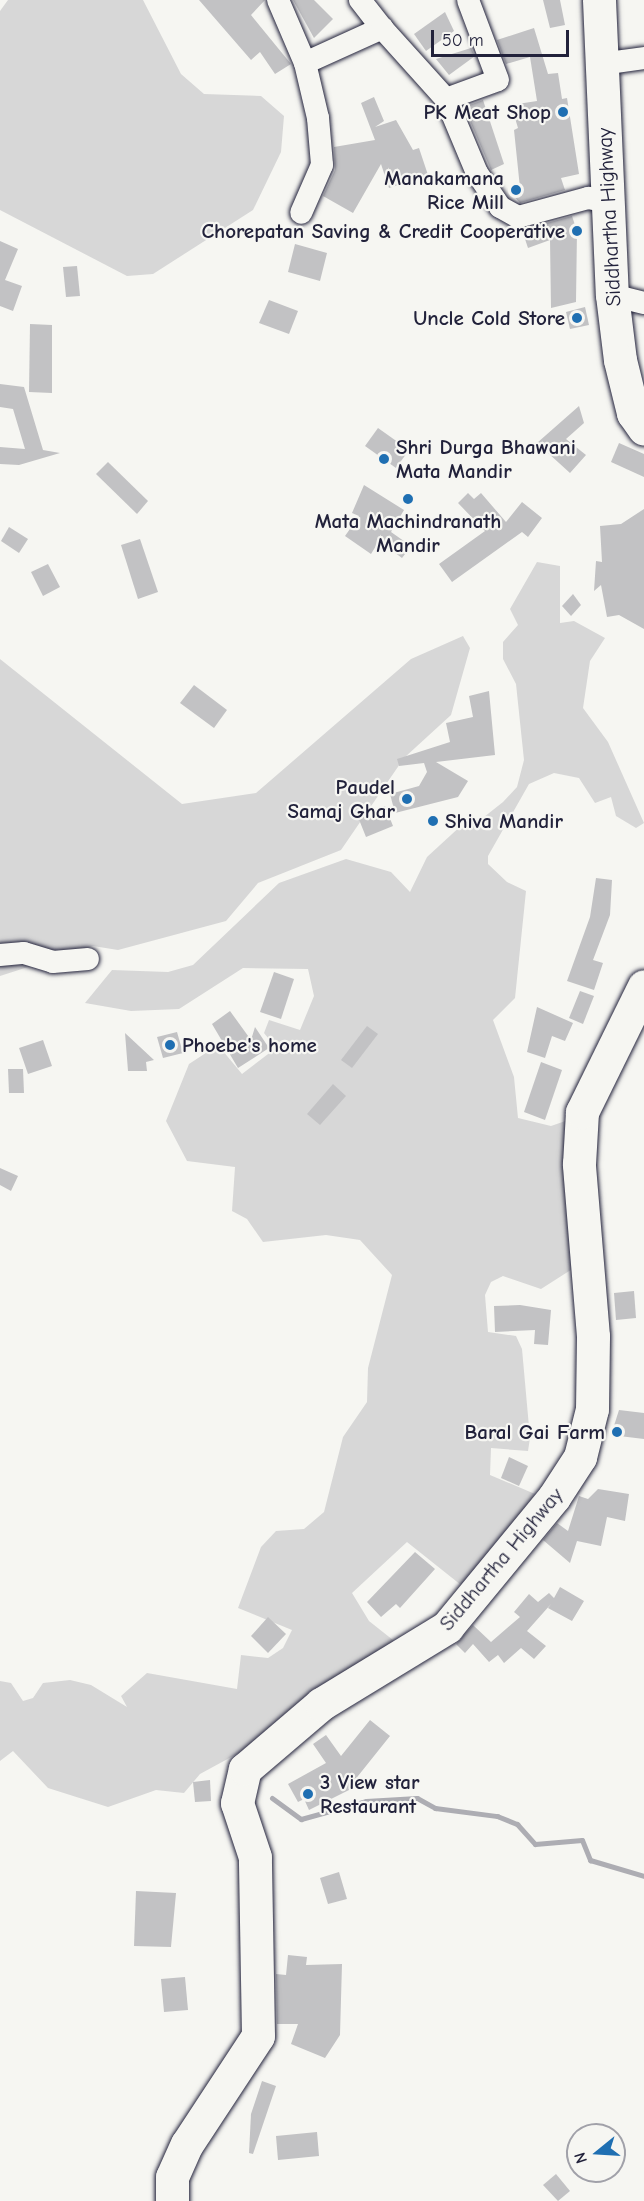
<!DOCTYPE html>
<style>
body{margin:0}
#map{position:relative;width:644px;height:2201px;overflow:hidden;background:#f6f6f2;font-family:"Comic Neue",sans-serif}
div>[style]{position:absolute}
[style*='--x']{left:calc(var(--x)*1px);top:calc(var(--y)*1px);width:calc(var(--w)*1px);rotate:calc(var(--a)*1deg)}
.green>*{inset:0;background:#d7d7d7}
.stream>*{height:5px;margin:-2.5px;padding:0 2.5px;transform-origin:2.5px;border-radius:2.5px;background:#adadb3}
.building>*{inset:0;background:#c2c2c4}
.roads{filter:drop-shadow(0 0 2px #22223b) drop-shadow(0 0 2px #22223b)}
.minor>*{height:22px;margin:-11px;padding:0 11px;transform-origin:11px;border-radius:11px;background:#f6f6f2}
.highway>*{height:33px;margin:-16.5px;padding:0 16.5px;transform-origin:16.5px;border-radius:16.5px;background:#f6f6f2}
.dots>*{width:16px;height:16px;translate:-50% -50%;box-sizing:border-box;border:3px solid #f6f6f2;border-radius:50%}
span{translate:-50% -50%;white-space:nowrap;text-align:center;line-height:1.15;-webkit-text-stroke:4.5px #f6f6f2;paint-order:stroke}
.poi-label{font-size:21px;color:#22223b;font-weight:700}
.right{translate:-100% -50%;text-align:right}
.left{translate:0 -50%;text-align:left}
.street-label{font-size:21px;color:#22223b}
.north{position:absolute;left:566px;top:2123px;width:60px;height:60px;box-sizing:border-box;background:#f6f6f2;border:2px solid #a1a1a9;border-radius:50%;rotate:252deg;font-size:16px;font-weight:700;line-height:24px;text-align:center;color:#22223b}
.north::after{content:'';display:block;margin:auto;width:21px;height:27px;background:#1f6fb2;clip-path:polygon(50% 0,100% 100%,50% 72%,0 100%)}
.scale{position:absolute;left:431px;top:30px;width:138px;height:27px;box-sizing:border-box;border:3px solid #22223b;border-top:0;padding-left:8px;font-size:18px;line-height:21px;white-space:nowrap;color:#22223b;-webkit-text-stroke:4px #f6f6f2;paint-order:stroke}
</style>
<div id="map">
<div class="green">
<div style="clip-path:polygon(8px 0,143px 0,181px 74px,204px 94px,261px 96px,284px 116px,281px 152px,253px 210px,153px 274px,127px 276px,0 210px,0 11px)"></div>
<div style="clip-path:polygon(537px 562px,560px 566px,560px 623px,574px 621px,605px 638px,590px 661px,583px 708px,608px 742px,644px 823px,636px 828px,616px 816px,611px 797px,595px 803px,579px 778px,554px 773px,529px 784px,488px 856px,488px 864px,507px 882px,526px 891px,515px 998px,493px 1020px,514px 1077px,518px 1118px,551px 1126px,574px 1118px,577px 1266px,541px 1289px,503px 1276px,491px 1282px,485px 1295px,488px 1332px,516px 1336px,522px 1349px,530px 1438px,528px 1451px,491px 1448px,490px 1475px,535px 1494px,466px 1589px,407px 1542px,352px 1593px,369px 1621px,398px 1644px,264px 1739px,200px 1774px,184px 1793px,156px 1790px,108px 1807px,48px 1788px,13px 1751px,0 1761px,0 1681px,11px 1683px,23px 1701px,33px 1698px,43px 1683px,70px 1680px,91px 1685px,127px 1707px,121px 1696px,147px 1673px,237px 1689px,241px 1655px,268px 1658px,283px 1648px,292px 1630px,238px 1608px,261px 1547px,276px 1531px,304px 1529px,324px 1512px,343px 1437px,367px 1402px,368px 1368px,392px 1275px,360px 1240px,326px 1235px,263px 1242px,247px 1219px,232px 1211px,235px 1167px,187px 1161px,166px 1121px,189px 1064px,218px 1045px,242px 1074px,276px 1048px,264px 1033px,269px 1020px,300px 1030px,314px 996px,308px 969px,243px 968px,179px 1009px,131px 1011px,85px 1003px,112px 970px,168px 972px,193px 965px,279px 883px,346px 859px,391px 872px,410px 892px,427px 857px,464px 823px,479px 821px,503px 802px,517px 787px,524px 760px,516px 684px,503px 659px,503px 642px,518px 625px,510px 609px)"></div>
<div style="clip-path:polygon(463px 636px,470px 648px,451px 715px,404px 758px,341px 850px,258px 883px,226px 921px,118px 950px,93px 946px,0 976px,0 659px,182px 804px,256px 793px,411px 659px)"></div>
</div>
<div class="stream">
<div style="--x:272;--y:1798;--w:36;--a:36"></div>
<div style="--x:301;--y:1819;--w:67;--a:-15.5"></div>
<div style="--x:366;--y:1801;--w:51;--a:-3.4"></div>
<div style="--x:417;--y:1798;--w:21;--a:29"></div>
<div style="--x:435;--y:1808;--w:63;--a:7.4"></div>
<div style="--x:497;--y:1816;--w:22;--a:22"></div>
<div style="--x:517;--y:1824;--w:27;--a:48"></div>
<div style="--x:535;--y:1844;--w:47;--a:-4.9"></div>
<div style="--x:582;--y:1840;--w:22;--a:68"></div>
<div style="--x:590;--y:1860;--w:56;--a:16.5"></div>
</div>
<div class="building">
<div style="clip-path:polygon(199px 0,265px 0,251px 15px,291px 64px,275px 74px,260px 52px,251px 60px)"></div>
<div style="clip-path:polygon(293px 0,314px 0,333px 19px,314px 38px)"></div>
<div style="clip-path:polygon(543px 0,560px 0,565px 25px,550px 28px)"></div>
<div style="clip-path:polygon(445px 12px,454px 31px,426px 51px,414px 34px)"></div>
<div style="clip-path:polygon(534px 28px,548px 74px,558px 73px,562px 99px,567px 98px,579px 174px,561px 178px,565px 190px,520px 203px,509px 191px,520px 188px,514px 130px,518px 128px,511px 105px,537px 101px,530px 57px,506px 64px,497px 40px)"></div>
<div style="clip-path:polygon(471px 48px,475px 56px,449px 75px,436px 59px)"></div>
<div style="clip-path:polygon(374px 97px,384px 121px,375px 127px,396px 120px,413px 150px,419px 148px,428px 175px,389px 188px,381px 164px,353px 213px,323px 196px,335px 170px,334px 147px,375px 140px,361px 103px)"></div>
<div style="clip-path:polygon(483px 100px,504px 164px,491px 170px,464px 107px)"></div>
<div style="clip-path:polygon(572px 216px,577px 231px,576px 302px,551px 308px,550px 240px,528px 248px,522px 230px)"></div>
<div style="clip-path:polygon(0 241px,18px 249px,5px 280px,22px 286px,13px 311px,0 306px)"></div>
<div style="clip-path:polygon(295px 244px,327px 253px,320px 281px,288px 272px)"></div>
<div style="clip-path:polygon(77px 266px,80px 296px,66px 297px,63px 267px)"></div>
<div style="clip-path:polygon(269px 300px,298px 311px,289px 334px,259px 323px)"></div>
<div style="clip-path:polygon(585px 307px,589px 325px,570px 329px,566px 312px)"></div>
<div style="clip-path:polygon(30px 324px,52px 325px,52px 393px,29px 392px)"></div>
<div style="clip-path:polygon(0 384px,24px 387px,43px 450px,60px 453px,19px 465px,0 464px,0 447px,25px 449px,13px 409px,0 407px)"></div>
<div style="clip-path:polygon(579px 406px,584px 423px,566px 439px,586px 455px,570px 473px,537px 443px)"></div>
<div style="clip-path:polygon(378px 428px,409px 450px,396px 468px,365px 446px)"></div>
<div style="clip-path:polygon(619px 443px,644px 454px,644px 477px,611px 462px)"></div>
<div style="clip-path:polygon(108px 462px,148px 501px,137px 514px,96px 474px)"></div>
<div style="clip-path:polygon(364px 485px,404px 510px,391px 532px,411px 546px,402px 558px,379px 541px,371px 554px,345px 536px,359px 516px,352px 513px)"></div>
<div style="clip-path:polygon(468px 493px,474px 499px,481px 493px,506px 522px,522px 502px,542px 518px,528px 537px,522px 532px,452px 582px,439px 564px,485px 531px,458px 503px)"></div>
<div style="clip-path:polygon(644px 509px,644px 629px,619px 615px,607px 617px,601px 585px,594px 591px,596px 561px,602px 562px,600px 526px,621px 524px)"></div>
<div style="clip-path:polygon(9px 527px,28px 539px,19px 553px,1px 541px)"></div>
<div style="clip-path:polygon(140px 539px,158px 592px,138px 599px,121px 545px)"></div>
<div style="clip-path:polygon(48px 564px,60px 587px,43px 596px,31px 572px)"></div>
<div style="clip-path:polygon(573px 594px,581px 605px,571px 616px,562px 606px)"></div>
<div style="clip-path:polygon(194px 685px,227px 710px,214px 728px,180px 703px)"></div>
<div style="clip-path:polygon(489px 691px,495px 755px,436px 762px,468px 781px,458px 797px,395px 813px,390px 794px,419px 786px,427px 772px,424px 763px,399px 766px,397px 759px,450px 742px,446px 723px,473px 717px,469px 696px)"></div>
<div style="clip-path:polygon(385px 806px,393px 826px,366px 837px,358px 817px)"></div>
<div style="clip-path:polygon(596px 878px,612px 880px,610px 915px,593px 960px,603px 963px,594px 990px,567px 981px,590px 917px)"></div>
<div style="clip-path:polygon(274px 972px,294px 979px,281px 1019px,260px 1012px)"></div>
<div style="clip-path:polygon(580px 991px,594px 996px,583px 1024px,569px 1018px)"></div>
<div style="clip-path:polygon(537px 1007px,573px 1023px,565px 1041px,552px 1036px,545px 1058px,527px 1052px)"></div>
<div style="clip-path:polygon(230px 1011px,251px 1040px,255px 1027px,269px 1048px,238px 1068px,212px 1024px)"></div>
<div style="clip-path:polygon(367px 1026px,378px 1034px,352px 1068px,341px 1060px)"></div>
<div style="clip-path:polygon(177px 1032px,183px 1053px,163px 1058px,157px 1037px)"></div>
<div style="clip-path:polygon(125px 1033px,154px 1060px,146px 1062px,147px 1071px,128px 1071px)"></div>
<div style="clip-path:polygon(43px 1040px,52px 1066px,28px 1074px,19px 1048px)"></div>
<div style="clip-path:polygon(541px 1062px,562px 1070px,545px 1120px,524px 1112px)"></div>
<div style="clip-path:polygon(8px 1069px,23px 1069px,24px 1093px,9px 1093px)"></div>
<div style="clip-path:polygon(333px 1084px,346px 1096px,320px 1125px,307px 1114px)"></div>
<div style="clip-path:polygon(0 1168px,18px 1176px,11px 1191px,0 1185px)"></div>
<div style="clip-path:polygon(634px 1291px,636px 1318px,616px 1320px,614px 1293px)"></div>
<div style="clip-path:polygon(520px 1305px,551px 1310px,548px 1345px,534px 1344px,535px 1330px,495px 1332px,494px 1306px)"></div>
<div style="clip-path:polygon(619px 1410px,644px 1413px,644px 1439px,611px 1435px)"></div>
<div style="clip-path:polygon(509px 1457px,528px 1466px,519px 1486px,501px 1478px)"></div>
<div style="clip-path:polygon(598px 1489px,629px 1494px,625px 1521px,607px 1517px,601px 1546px,577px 1541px,570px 1563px,543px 1540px,557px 1523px,568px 1531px,579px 1496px,588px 1499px)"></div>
<div style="clip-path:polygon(415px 1552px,435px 1569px,400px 1608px,396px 1604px,381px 1617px,367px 1602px)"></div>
<div style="clip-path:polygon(560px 1587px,584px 1601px,572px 1621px,548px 1608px,551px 1604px,527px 1631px,546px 1646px,534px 1659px,521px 1648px,504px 1663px,498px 1655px,489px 1662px,473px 1644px,465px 1653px,456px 1644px,473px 1625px,491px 1642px,520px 1617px,514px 1612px,529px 1594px,538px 1602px,549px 1593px,554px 1598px)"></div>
<div style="clip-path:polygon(268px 1617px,286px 1634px,268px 1653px,251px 1636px)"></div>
<div style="clip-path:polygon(370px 1720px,390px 1736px,354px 1781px,357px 1786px,309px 1810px,304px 1799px,298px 1802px,288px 1784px,326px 1763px,313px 1744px,326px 1735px,341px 1756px)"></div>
<div style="clip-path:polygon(210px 1780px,211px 1801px,195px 1802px,193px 1782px)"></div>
<div style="clip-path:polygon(339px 1872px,347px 1899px,328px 1904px,320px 1878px)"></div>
<div style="clip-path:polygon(136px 1891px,176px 1893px,171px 1947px,134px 1946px)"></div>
<div style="clip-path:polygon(288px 1955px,307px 1957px,306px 1965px,342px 1964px,340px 2035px,325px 2058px,291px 2044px,298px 2024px,277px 2024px,276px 1974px,286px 1975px)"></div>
<div style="clip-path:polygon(185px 1977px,188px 2010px,164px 2012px,161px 1979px)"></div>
<div style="clip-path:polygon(262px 2081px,276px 2086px,253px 2154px,249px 2153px,251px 2114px)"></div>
<div style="clip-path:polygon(317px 2132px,319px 2156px,278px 2160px,276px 2136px)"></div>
<div style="clip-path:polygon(556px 2174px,570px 2191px,558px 2201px,543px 2185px)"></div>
</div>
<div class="roads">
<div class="minor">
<div style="--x:278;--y:0;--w:69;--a:66.8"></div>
<div style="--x:305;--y:63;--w:57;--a:76.7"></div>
<div style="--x:318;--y:118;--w:47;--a:85.1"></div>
<div style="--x:322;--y:165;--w:52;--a:113.6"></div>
<div style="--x:360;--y:0;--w:36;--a:52"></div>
<div style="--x:305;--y:63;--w:85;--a:-24.4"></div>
<div style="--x:382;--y:28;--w:96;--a:48"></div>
<div style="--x:446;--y:99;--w:80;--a:67.3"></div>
<div style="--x:477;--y:173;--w:41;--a:55.9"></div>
<div style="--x:500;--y:207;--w:21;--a:29"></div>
<div style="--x:518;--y:217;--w:73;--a:-15.2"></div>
<div style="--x:588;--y:198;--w:21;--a:11"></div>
<div style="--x:601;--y:64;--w:43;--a:-7.9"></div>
<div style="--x:446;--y:99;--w:55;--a:-20.1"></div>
<div style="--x:498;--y:80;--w:85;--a:-110.6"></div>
<div style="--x:612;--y:295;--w:33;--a:14"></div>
<div style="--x:0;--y:955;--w:24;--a:-5"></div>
<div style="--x:24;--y:953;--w:30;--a:17"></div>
<div style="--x:53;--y:962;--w:35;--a:-5"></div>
</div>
<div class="highway">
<div style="--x:599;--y:0;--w:295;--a:87.5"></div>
<div style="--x:612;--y:295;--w:65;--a:83"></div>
<div style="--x:620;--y:360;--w:55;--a:76.2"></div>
<div style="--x:633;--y:413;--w:19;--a:55"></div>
<div style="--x:172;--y:2201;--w:24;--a:-90"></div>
<div style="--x:172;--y:2177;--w:36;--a:-66"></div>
<div style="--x:187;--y:2144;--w:129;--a:-56.7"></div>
<div style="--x:258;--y:2036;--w:179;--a:-91"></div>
<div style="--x:255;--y:1857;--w:57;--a:-108.4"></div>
<div style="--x:237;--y:1803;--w:35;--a:-77"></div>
<div style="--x:245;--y:1769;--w:100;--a:-40.5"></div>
<div style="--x:321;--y:1704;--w:148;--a:-31.4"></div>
<div style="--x:447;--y:1627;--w:168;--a:-50.5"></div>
<div style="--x:554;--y:1497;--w:48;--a:-57"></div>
<div style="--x:580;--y:1457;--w:49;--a:-76"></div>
<div style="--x:592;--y:1409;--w:73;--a:-89.2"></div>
<div style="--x:593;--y:1336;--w:173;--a:-94.7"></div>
<div style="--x:579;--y:1164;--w:52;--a:-86.7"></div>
<div style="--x:582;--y:1112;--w:140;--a:-63.8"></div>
</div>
</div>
<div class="dots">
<div style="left:563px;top:112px;background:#1f6fb2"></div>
<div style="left:516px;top:190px;background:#1f6fb2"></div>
<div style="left:577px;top:231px;background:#1f6fb2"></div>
<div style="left:577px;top:318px;background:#1f6fb2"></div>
<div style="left:384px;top:459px;background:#1f6fb2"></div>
<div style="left:408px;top:499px;background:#1f6fb2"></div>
<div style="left:407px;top:799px;background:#1f6fb2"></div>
<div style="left:433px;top:821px;background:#1f6fb2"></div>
<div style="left:170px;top:1045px;background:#1f6fb2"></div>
<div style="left:617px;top:1432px;background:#1f6fb2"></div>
<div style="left:308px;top:1794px;background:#1f6fb2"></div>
</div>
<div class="poi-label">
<span class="right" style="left:551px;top:112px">PK Meat Shop</span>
<span class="right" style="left:504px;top:190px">Manakamana<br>Rice Mill</span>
<span class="right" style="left:565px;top:231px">Chorepatan Saving &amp; Credit Cooperative</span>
<span class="right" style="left:565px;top:318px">Uncle Cold Store</span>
<span class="left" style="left:396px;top:459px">Shri Durga Bhawani<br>Mata Mandir</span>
<span style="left:408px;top:533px">Mata Machindranath<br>Mandir</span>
<span class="right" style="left:395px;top:799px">Paudel<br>Samaj Ghar</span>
<span class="left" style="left:445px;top:821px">Shiva Mandir</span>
<span class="left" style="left:182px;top:1045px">Phoebe's home</span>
<span class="right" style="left:605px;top:1432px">Baral Gai Farm</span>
<span class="left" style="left:320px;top:1794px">3 View star<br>Restaurant</span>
</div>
<div class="street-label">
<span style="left:609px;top:217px;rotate:-93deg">Siddhartha Highway</span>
<span style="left:501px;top:1559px;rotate:-50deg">Siddhartha Highway</span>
</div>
<div class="north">N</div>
<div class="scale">50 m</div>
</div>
